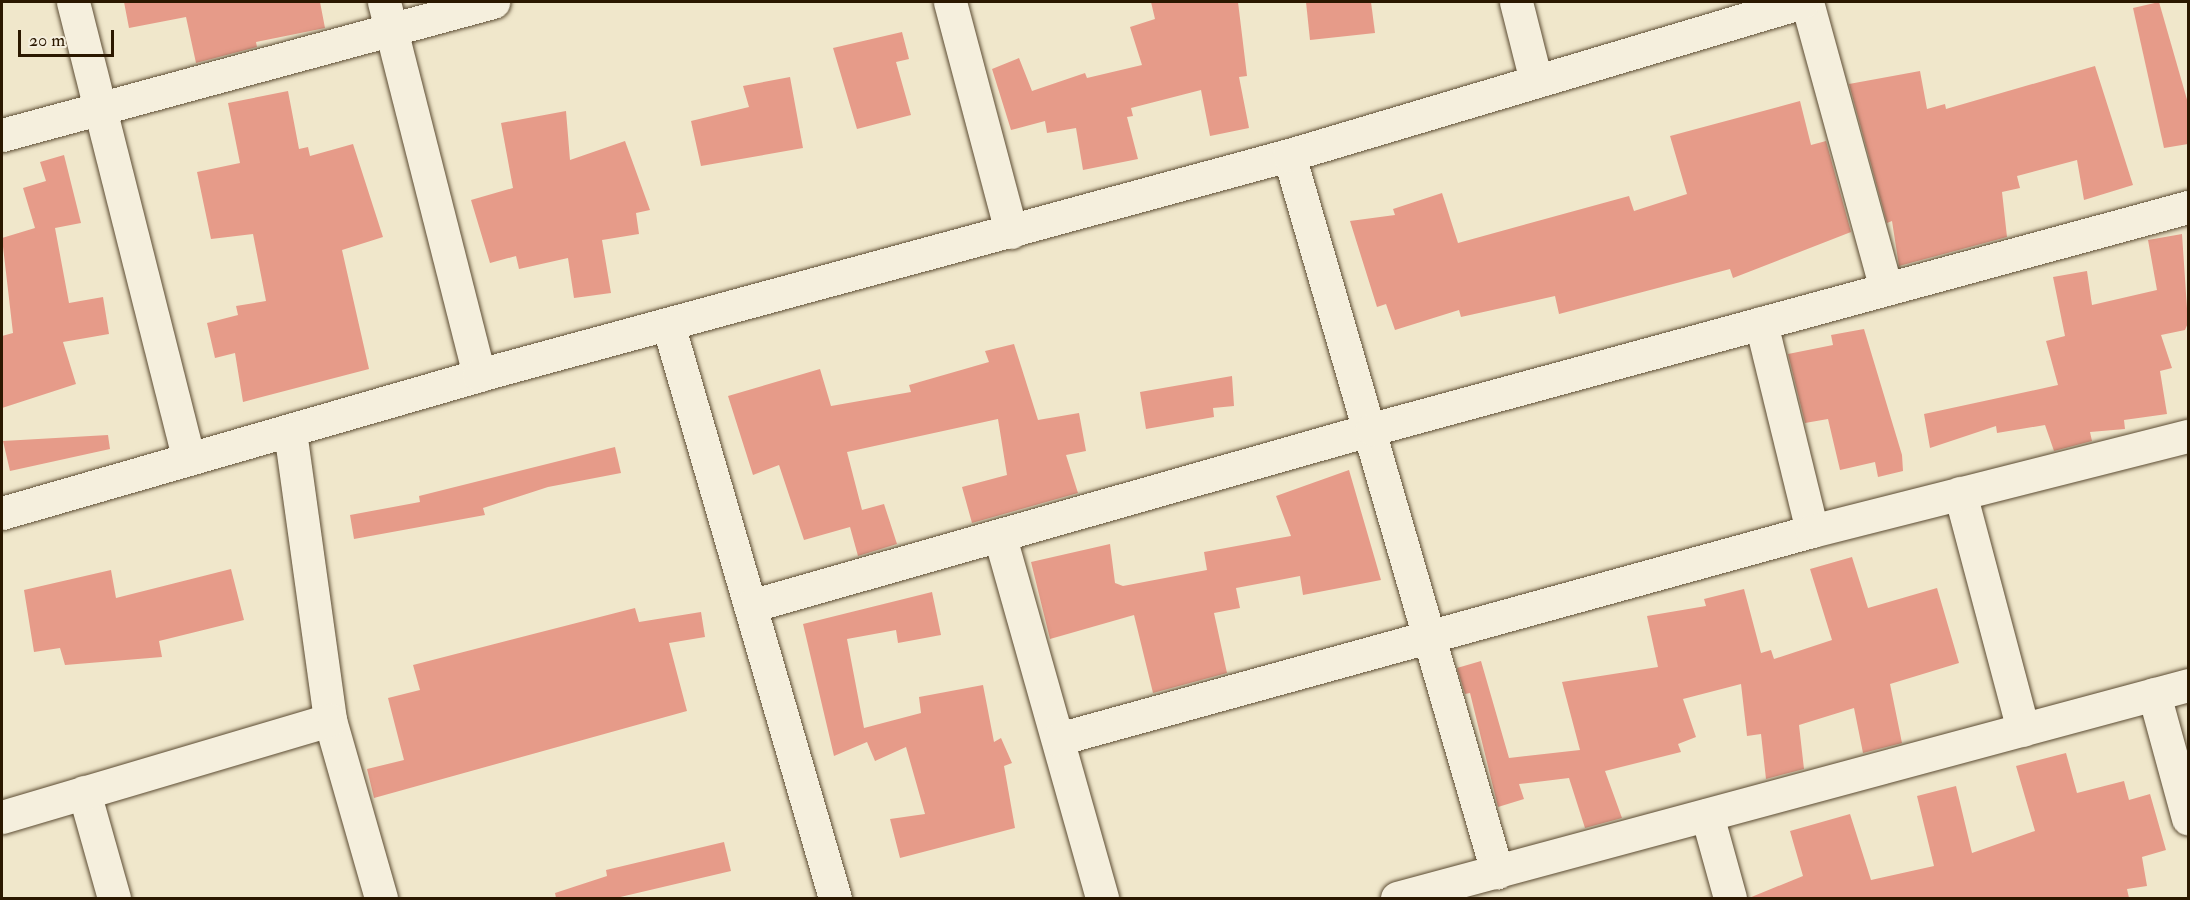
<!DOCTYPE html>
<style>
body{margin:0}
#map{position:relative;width:2190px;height:900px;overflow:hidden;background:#f0e7cb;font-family:"IM FELL Double Pica",serif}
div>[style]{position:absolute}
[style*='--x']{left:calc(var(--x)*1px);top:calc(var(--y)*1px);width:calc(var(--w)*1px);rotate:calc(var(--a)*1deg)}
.building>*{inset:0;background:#e69b89}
.roads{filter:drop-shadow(0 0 2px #5c4c33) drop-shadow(0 0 2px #5c4c33)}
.minor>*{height:33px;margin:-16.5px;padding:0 16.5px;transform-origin:16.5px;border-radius:16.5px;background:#f5efdd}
span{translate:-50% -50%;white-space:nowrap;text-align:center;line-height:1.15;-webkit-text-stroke:4.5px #f5efdd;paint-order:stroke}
.frame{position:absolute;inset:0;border:3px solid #2b1800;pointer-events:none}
.scale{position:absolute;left:18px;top:30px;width:96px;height:27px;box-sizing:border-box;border:3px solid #2b1800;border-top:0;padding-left:8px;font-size:18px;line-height:21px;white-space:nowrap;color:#2b1800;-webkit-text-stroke:4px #f5efdd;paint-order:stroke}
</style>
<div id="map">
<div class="building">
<div style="clip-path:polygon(124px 2px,320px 2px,325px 28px,256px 42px,257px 47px,196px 63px,186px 17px,129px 28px)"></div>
<div style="clip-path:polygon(1151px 2px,1238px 2px,1247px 76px,1239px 77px,1249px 128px,1210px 136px,1201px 90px,1131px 108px,1133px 116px,1127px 117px,1138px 159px,1083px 170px,1076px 128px,1047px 133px,1045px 121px,1011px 130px,992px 69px,1019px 58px,1032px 91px,1085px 73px,1087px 78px,1142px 65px,1130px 27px,1155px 19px)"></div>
<div style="clip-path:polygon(1306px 2px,1371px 2px,1375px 33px,1310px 40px)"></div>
<div style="clip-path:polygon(2159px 2px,2188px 103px,2188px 144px,2164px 148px,2133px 8px)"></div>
<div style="clip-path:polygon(902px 32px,909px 59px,896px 62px,911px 115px,857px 129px,833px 48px)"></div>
<div style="clip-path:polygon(2095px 66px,2133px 185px,2084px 200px,2077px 160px,2017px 176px,2020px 188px,2002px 192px,2007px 237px,1899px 266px,1892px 221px,1887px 223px,1849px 84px,1920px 71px,1927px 109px,1945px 104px,1946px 109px)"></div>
<div style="clip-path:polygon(790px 77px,803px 148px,701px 166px,691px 121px,749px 107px,743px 86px)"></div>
<div style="clip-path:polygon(288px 91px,299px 149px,308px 147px,310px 156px,353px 144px,383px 237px,342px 250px,369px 369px,243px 402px,235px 353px,215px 358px,207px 323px,238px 315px,236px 306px,266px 301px,253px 234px,211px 239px,197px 172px,240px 163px,228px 103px)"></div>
<div style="clip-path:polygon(1800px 101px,1811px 145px,1826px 141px,1851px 232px,1733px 278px,1730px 269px,1559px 314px,1555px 296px,1461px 317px,1459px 310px,1395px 330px,1386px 304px,1377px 307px,1350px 221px,1395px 215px,1393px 209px,1442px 193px,1458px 243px,1629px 196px,1634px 211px,1687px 194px,1670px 136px)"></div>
<div style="clip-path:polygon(566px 111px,570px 160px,625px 141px,650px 210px,636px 213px,639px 234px,602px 240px,611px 293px,574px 298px,568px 258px,519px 269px,516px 256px,490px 263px,471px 200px,513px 188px,501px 123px)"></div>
<div style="clip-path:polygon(64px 155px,81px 223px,55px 228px,69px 303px,103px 297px,109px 334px,63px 342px,76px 384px,2px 408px,2px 336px,13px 333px,2px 238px,35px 228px,23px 188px,46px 181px,40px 162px)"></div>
<div style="clip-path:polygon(2182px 234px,2188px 323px,2185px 330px,2161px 335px,2172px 368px,2160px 371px,2167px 414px,2124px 420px,2125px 429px,2090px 432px,2092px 441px,2054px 451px,2045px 425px,1997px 433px,1996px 426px,1930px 448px,1924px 414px,2058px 385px,2046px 341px,2065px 336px,2053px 277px,2087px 271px,2092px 305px,2157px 290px,2148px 240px)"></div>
<div style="clip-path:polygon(1864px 329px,1902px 455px,1903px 471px,1878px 477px,1875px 462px,1840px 470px,1828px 419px,1805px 423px,1788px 354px,1833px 345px,1831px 335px)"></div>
<div style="clip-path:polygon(1014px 344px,1038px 420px,1079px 413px,1086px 451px,1066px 455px,1078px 493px,972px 523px,962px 487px,1007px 475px,998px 419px,847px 452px,862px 510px,884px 504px,897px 544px,858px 556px,850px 527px,804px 540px,779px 465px,753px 475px,728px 396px,820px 369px,831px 406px,911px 392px,909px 385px,989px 362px,985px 351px)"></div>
<div style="clip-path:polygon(1232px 376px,1234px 406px,1213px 408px,1214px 417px,1146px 429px,1140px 392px)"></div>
<div style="clip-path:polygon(108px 435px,110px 449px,10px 471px,3px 441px)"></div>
<div style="clip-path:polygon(615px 447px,621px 473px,548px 487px,483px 508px,485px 515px,354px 539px,350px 515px,420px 502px,419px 496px)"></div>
<div style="clip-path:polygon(1349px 470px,1381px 580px,1303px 595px,1300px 576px,1236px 588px,1240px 608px,1214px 613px,1227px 673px,1153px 693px,1134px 615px,1050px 639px,1031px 562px,1110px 544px,1115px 583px,1123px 586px,1207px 570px,1204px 552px,1291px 536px,1276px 496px)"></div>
<div style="clip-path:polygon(1852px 557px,1868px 608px,1937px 588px,1959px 663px,1890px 684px,1902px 743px,1863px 753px,1854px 708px,1799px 725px,1804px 769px,1766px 779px,1761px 734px,1747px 736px,1741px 684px,1683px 699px,1696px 737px,1678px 744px,1681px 752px,1605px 771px,1622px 818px,1585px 828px,1569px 778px,1519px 784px,1524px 799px,1498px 807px,1470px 693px,1465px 694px,1457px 668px,1481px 661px,1509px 758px,1580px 750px,1562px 682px,1658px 667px,1647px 616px,1706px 606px,1704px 599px,1744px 589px,1761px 653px,1771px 650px,1774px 659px,1832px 640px,1810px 569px)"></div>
<div style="clip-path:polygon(231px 569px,244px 620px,159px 641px,162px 657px,65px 665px,60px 648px,34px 652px,24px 590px,111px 570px,116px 598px)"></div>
<div style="clip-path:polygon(932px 592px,941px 635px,898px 643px,896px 630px,847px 639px,864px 728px,921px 713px,919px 697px,983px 685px,994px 742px,1001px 738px,1012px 763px,1004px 766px,1015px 828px,900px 858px,890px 819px,925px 814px,906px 747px,875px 761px,867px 742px,834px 756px,803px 624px)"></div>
<div style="clip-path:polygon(635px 608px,639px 622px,701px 612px,705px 637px,669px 643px,687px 711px,374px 798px,367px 769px,404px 760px,388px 698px,420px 690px,413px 665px)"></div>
<div style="clip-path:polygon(2066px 753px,2077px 793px,2124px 781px,2129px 800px,2150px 794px,2166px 850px,2142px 857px,2147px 886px,2127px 889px,2129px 898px,1749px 898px,1803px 876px,1790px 831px,1850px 814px,1871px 880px,1934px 866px,1917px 796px,1956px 786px,1972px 853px,2035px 831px,2016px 766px)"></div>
<div style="clip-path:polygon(724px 842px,731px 871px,616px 898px,556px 898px,555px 893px,607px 876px,606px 870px)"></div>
</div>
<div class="roads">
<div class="minor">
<div style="--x:73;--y:2;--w:469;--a:75.8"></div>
<div style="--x:384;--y:2;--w:385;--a:75.7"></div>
<div style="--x:950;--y:2;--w:238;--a:75.1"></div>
<div style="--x:1516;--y:2;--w:81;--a:75.8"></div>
<div style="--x:1807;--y:2;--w:297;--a:74.6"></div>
<div style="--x:2;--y:135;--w:509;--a:-15.16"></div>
<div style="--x:1289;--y:155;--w:747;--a:73.82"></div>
<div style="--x:1761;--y:323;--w:214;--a:76.2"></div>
<div style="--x:668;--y:324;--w:598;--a:73.78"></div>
<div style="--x:290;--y:431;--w:292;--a:82.1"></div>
<div style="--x:330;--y:720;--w:185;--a:74"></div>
<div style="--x:1960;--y:493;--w:245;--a:75.1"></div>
<div style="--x:2;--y:513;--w:497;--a:-16.1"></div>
<div style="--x:479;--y:375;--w:839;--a:-15.2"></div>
<div style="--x:1289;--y:155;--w:536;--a:-16.58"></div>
<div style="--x:1000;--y:537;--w:375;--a:74.2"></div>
<div style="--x:750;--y:606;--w:647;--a:-15.88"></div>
<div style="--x:1372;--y:429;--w:846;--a:-15.22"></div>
<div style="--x:2154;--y:694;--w:129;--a:74.7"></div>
<div style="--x:1058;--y:739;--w:782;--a:-15.42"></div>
<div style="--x:1812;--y:531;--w:388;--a:-14.2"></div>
<div style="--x:84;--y:792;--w:110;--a:74.2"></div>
<div style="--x:1707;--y:815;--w:86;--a:74.5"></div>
<div style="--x:2;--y:817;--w:342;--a:-16.5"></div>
<div style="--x:1397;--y:898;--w:819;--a:-15.07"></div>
</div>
</div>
<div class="frame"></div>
<div class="scale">20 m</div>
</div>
